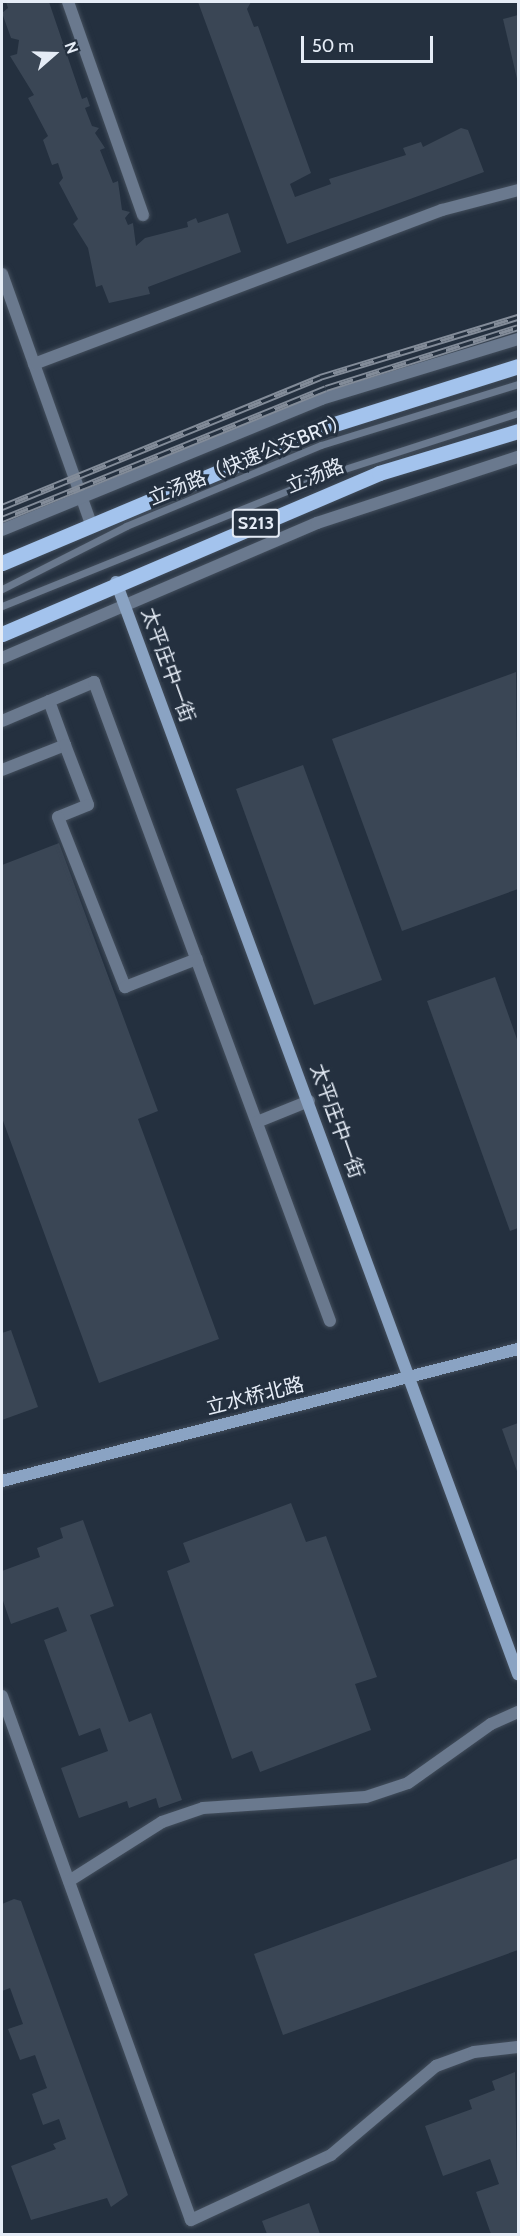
<!DOCTYPE html>
<meta charset="utf-8">
<style>
body{margin:0}
#map{position:relative;width:520px;height:2236px;overflow:hidden;background:#24303f;font-family:Cabin,"Noto Sans SC",sans-serif}
div>[style]{position:absolute}
[style*='--x']{left:calc(var(--x)*1px);top:calc(var(--y)*1px);width:calc(var(--w)*1px);rotate:calc(var(--a)*1deg)}
.building>*{inset:0;background:#3a4655}
.roads{filter:drop-shadow(0 0 2px #434e5c) drop-shadow(0 0 2px #434e5c)}
.lane>*{height:7px;margin:-3.5px;padding:0 3.5px;transform-origin:3.5px;border-radius:3.5px;background:#6a798e}
.street>*{height:12px;margin:-6px;padding:0 6px;transform-origin:6px;border-radius:6px;background:#6a798e}
.secondary>*{height:12px;margin:-6px;padding:0 6px;transform-origin:6px;border-radius:6px;background:#8aa3c3}
.primary>*{height:15px;margin:-7.5px;padding:0 7.5px;transform-origin:7.5px;border-radius:7.5px;background:#a3c3ed}
.rail>*{height:7px;margin-top:-3.5px;transform-origin:0;background:repeating-linear-gradient(90deg,#24303f 0 14px,#838c99 0 28px);box-sizing:border-box;border-block:2px solid #838c99}
span{translate:-50% -50%;white-space:nowrap;text-align:center;line-height:1.15;-webkit-text-stroke:6px #24303f;paint-order:stroke}
.shield-label span{padding:2px 4px;background:#24303f;border:2px solid;border-radius:4px;-webkit-text-stroke-width:0}
.shield-label{font-size:18px;color:#e5ecf6;font-weight:700}
.street-label{font-size:20px;color:#e5ecf6}
.frame{position:absolute;inset:0;border:3px solid #e5ecf6;pointer-events:none}
.north{position:absolute;left:24px;top:24px;width:60px;height:60px;-webkit-text-stroke:4px #24303f;paint-order:stroke;rotate:70deg;font-size:16px;font-weight:700;line-height:24px;text-align:center;color:#e5ecf6}
.north::after{content:'';display:block;margin:auto;width:21px;height:27px;background:#e5ecf6;clip-path:polygon(50% 0,100% 100%,50% 72%,0 100%)}
.scale{position:absolute;left:301px;top:36px;width:132px;height:27px;box-sizing:border-box;border:3px solid #e5ecf6;border-top:0;padding-left:8px;font-size:18px;line-height:21px;white-space:nowrap;color:#e5ecf6;-webkit-text-stroke:4px #24303f;paint-order:stroke}
</style>
<div id="map">
<div class="building">
<div style="clip-path:polygon(6px 2px,49px 2px,82px 99px,87px 97px,90px 106px,85px 108px,92px 126px,99px 128px,95px 133px,105px 148px,100px 150px,113px 183px,118px 181px,122px 210px,130px 212px,125px 218px,128px 225px,133px 223px,136px 246px,145px 238px,188px 227px,187px 222px,196px 218px,198px 223px,228px 213px,241px 252px,148px 287px,150px 294px,109px 303px,102px 285px,96px 287px,88px 248px,73px 224px,78px 219px,59px 183px,63px 178px,58px 163px,52px 165px,43px 140px,48px 136px,28px 98px,34px 95px,10px 56px,17px 54px,19px 40px,11px 38px,2px 13px,8px 8px)"></div>
<div style="clip-path:polygon(198px 2px,251px 2px,247px 9px,254px 27px,258px 26px,311px 173px,290px 184px,295px 197px,331px 184px,329px 179px,406px 155px,403px 148px,421px 142px,423px 147px,461px 128px,468px 130px,484px 172px,287px 244px)"></div>
<div style="clip-path:polygon(518px 15px,518px 83px,503px 19px)"></div>
<div style="clip-path:polygon(516px 672px,518px 889px,402px 931px,332px 739px)"></div>
<div style="clip-path:polygon(303px 765px,382px 980px,314px 1005px,236px 789px)"></div>
<div style="clip-path:polygon(59px 843px,158px 1111px,138px 1119px,219px 1339px,99px 1383px,2px 1118px,2px 865px)"></div>
<div style="clip-path:polygon(495px 977px,518px 1042px,518px 1228px,510px 1231px,427px 1001px)"></div>
<div style="clip-path:polygon(11px 1330px,38px 1407px,2px 1420px,2px 1333px)"></div>
<div style="clip-path:polygon(518px 1423px,518px 1474px,502px 1429px)"></div>
<div style="clip-path:polygon(291px 1503px,306px 1542px,326px 1536px,377px 1677px,355px 1684px,371px 1730px,260px 1772px,252px 1751px,232px 1759px,167px 1571px,190px 1562px,183px 1543px)"></div>
<div style="clip-path:polygon(83px 1520px,114px 1606px,90px 1615px,129px 1722px,151px 1713px,182px 1800px,159px 1808px,156px 1798px,129px 1808px,127px 1801px,79px 1818px,61px 1768px,108px 1751px,100px 1728px,79px 1736px,44px 1640px,67px 1631px,58px 1607px,11px 1624px,2px 1598px,2px 1571px,40px 1557px,37px 1548px,63px 1538px,60px 1528px)"></div>
<div style="clip-path:polygon(518px 1858px,518px 1950px,283px 2035px,254px 1954px)"></div>
<div style="clip-path:polygon(14px 1899px,21px 1901px,128px 2195px,111px 2207px,107px 2198px,31px 2220px,11px 2166px,56px 2149px,53px 2144px,66px 2139px,59px 2119px,43px 2125px,32px 2094px,47px 2088px,35px 2055px,20px 2060px,8px 2029px,23px 2024px,10px 1988px,2px 1991px,2px 1904px)"></div>
<div style="clip-path:polygon(515px 2072px,518px 2234px,491px 2234px,476px 2192px,499px 2184px,490px 2159px,443px 2176px,425px 2126px,472px 2109px,469px 2100px,495px 2090px,492px 2081px)"></div>
<div style="clip-path:polygon(309px 2203px,320px 2234px,267px 2234px,262px 2221px)"></div>
</div>
<div class="roads">
<div class="lane">
<div style="--x:2;--y:589;--w:139;--a:-26.9"></div>
<div style="--x:126;--y:526;--w:211;--a:-22.6"></div>
<div style="--x:321;--y:445;--w:206;--a:-17.2"></div>
<div style="--x:2;--y:606;--w:349;--a:-22"></div>
<div style="--x:326;--y:475;--w:202;--a:-17.9"></div>
</div>
<div class="street">
<div style="--x:68;--y:2;--w:226;--a:70.6"></div>
<div style="--x:2;--y:274;--w:265;--a:70.4"></div>
<div style="--x:34;--y:364;--w:436;--a:-20.7"></div>
<div style="--x:442;--y:210;--w:79;--a:-14.7"></div>
<div style="--x:2;--y:530;--w:345;--a:-22.3"></div>
<div style="--x:321;--y:399;--w:206;--a:-16.9"></div>
<div style="--x:2;--y:658;--w:343;--a:-23.2"></div>
<div style="--x:317;--y:523;--w:212;--a:-18.2"></div>
<div style="--x:49;--y:701;--w:47;--a:70"></div>
<div style="--x:2;--y:721;--w:100;--a:-23"></div>
<div style="--x:94;--y:682;--w:681;--a:69.73"></div>
<div style="--x:2;--y:770;--w:68;--a:-21.6"></div>
<div style="--x:65;--y:745;--w:64;--a:69"></div>
<div style="--x:88;--y:805;--w:32;--a:158"></div>
<div style="--x:58;--y:817;--w:183;--a:68.5"></div>
<div style="--x:125;--y:987;--w:77;--a:-21.3"></div>
<div style="--x:257;--y:1122;--w:56;--a:-22"></div>
<div style="--x:2;--y:1696;--w:557;--a:70.17"></div>
<div style="--x:191;--y:2220;--w:154;--a:-24.9"></div>
<div style="--x:331;--y:2155;--w:138;--a:-40.3"></div>
<div style="--x:436;--y:2066;--w:40;--a:-20.2"></div>
<div style="--x:474;--y:2052;--w:44;--a:-6.5"></div>
<div style="--x:69;--y:1881;--w:110;--a:-32.4"></div>
<div style="--x:162;--y:1822;--w:43;--a:-18.9"></div>
<div style="--x:203;--y:1808;--w:163;--a:-3.9"></div>
<div style="--x:366;--y:1797;--w:44;--a:-18.4"></div>
<div style="--x:408;--y:1783;--w:102;--a:-35.4"></div>
<div style="--x:491;--y:1724;--w:30;--a:-24"></div>
</div>
<div class="secondary">
<div style="--x:116;--y:582;--w:1164;--a:69.79"></div>
<div style="--x:2;--y:1481;--w:533;--a:-14.35"></div>
</div>
<div class="primary">
<div style="--x:2;--y:563;--w:350;--a:-22.8"></div>
<div style="--x:325;--y:427;--w:202;--a:-17.5"></div>
<div style="--x:2;--y:634;--w:410;--a:-23.1"></div>
<div style="--x:379;--y:473;--w:145;--a:-16.8"></div>
</div>
</div>
<div class="rail">
<div style="--x:2;--y:507;--w:344;--a:-22.2"></div>
<div style="--x:320;--y:377;--w:207;--a:-16.9"></div>
<div style="--x:2;--y:519;--w:349;--a:-22"></div>
<div style="--x:326;--y:388;--w:201;--a:-17.6"></div>
</div>
<div class="shield-label">
<span style="left:256px;top:523px">S213</span>
</div>
<div class="street-label">
<span style="left:249px;top:459px;rotate:-22deg">立汤路（快速公交BRT）</span>
<span style="left:315px;top:476px;rotate:-22deg">立汤路</span>
<span style="left:168px;top:665px;rotate:70deg">太平庄中一街</span>
<span style="left:337px;top:1121px;rotate:70deg">太平庄中一街</span>
<span style="left:255px;top:1396px;rotate:-14deg">立水桥北路</span>
</div>
<div class="frame"></div>
<div class="north">N</div>
<div class="scale">50 m</div>
</div>
